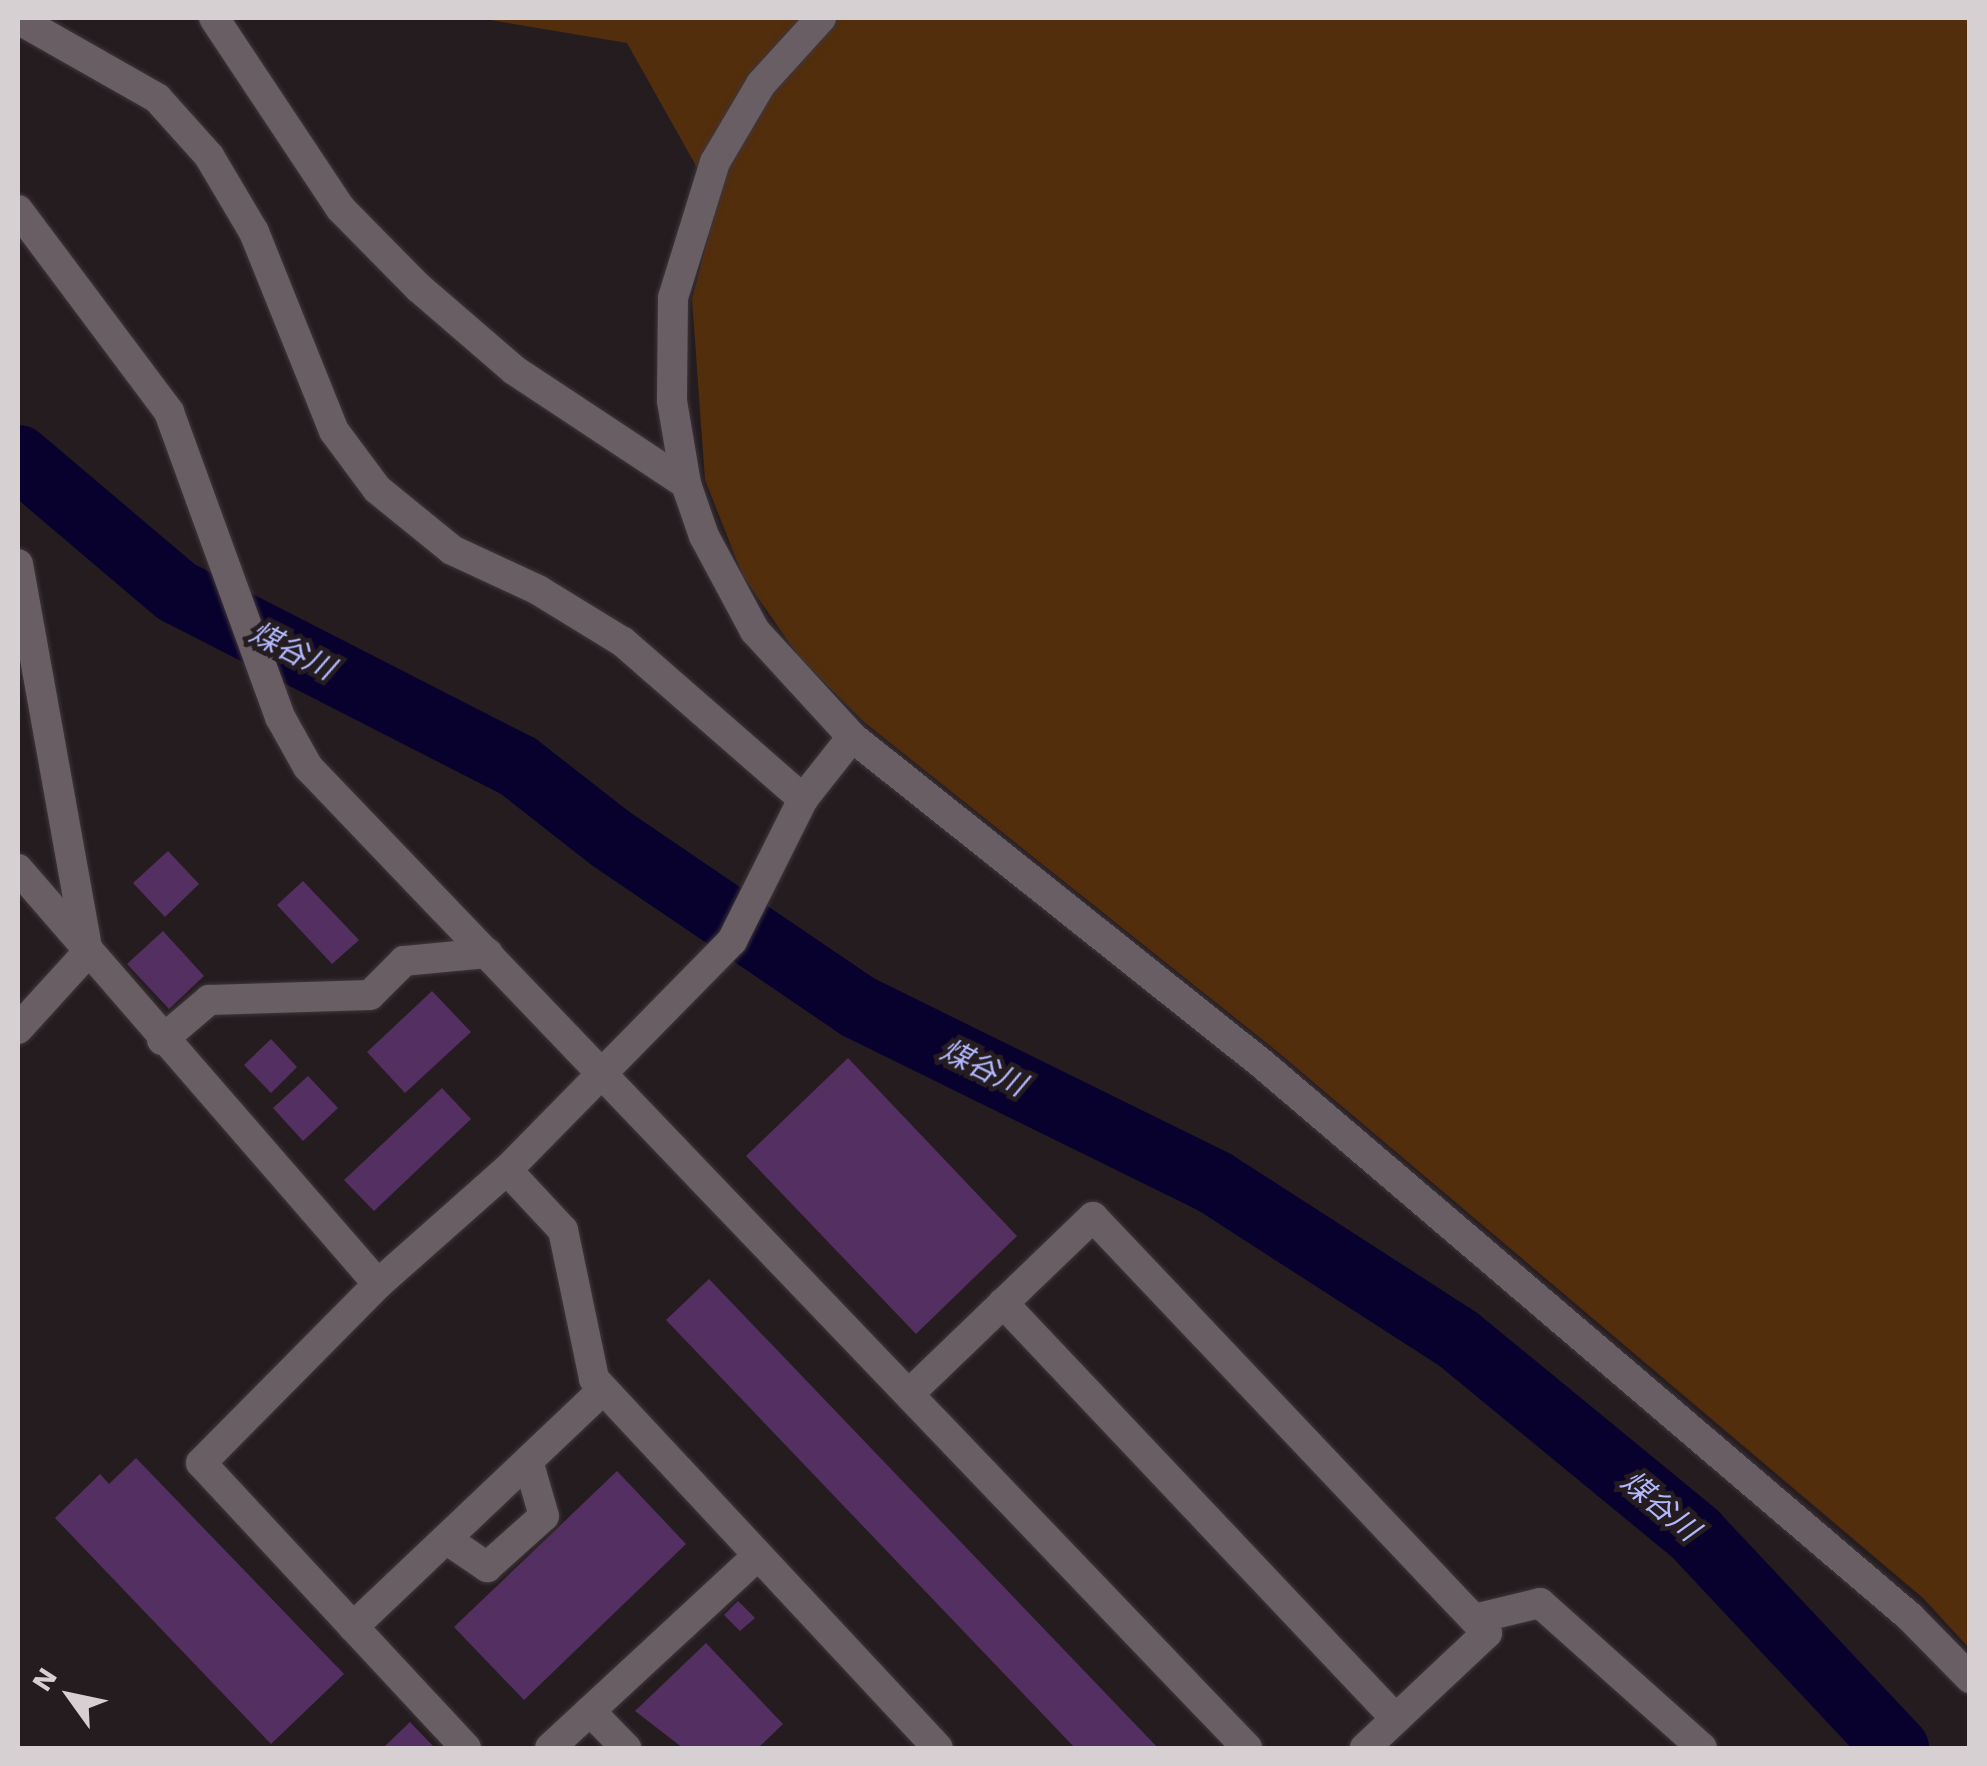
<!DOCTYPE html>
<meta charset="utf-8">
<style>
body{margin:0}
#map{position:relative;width:1987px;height:1766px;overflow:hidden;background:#251c20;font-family:"Work Sans","Noto Sans JP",sans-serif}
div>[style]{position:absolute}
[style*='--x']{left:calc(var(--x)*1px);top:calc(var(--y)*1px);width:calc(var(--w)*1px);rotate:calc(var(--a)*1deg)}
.green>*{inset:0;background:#532e0c}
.river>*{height:65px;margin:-32.5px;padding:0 32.5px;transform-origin:32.5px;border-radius:32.5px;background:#08002d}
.building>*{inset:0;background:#543062}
.roads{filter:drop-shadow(0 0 2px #3e363a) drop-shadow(0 0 2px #3e363a)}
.minor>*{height:30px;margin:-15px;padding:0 15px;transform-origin:15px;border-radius:15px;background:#695e63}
span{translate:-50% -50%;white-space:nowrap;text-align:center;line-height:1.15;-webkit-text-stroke:9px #251c20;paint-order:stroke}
.water-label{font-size:30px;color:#b2b8fd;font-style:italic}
.frame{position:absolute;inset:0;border:20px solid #d7d0d3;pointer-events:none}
.north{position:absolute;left:20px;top:1646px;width:100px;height:100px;-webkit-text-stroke:8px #251c20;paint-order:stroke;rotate:303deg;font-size:28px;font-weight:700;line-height:40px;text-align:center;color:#d7d0d3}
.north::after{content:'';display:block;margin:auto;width:35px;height:45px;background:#d7d0d3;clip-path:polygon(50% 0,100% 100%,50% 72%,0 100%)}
</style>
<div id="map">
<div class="green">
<div style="clip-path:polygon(479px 18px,1969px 18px,1969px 1648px,1923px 1598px,1499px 1239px,1273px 1048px,864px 722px,799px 657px,743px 576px,705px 480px,692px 299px,717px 203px,627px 43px)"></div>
</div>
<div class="river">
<div style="--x:18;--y:457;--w:207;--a:40.3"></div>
<div style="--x:176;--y:591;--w:384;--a:27.1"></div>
<div style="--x:518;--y:766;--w:117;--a:38"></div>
<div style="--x:610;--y:838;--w:299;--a:34.2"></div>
<div style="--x:857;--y:1006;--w:400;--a:26.2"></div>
<div style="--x:1216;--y:1183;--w:288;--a:32.8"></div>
<div style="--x:1458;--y:1339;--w:307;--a:39.4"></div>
<div style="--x:1695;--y:1534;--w:294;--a:46.8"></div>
</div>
<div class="building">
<div style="clip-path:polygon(168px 851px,199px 884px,165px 917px,133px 883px)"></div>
<div style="clip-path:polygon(303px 881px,359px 940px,332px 964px,277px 905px)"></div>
<div style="clip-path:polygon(163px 931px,204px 976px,169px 1009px,127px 964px)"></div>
<div style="clip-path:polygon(432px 991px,471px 1032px,405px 1093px,367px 1052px)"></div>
<div style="clip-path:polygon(271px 1039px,297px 1067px,271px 1093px,244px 1065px)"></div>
<div style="clip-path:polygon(848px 1058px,1017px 1236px,916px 1334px,746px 1156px)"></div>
<div style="clip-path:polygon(308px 1076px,338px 1108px,303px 1141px,273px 1108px)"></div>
<div style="clip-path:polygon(442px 1088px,471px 1119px,374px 1211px,344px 1180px)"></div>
<div style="clip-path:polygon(709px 1279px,1158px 1748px,1075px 1748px,666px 1320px)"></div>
<div style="clip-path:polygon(136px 1458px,344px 1674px,271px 1744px,55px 1518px,100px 1474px,109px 1484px)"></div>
<div style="clip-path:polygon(617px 1471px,686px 1544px,524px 1700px,454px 1627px)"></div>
<div style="clip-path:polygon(738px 1601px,755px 1618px,740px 1631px,724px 1615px)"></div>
<div style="clip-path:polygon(706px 1643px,783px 1724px,758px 1748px,683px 1748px,635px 1711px)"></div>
<div style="clip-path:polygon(410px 1722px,435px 1748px,383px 1748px)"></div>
</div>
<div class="roads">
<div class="minor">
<div style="--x:214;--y:18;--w:229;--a:56.4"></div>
<div style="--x:341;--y:209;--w:111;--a:45.4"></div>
<div style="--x:419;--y:288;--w:125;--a:40.8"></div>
<div style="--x:514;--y:370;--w:206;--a:33.5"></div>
<div style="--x:821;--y:18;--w:89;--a:132.3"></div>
<div style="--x:761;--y:84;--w:91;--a:120.5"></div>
<div style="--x:715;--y:162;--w:142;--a:107.2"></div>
<div style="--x:673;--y:298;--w:103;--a:90.6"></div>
<div style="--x:672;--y:401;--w:84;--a:80.4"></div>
<div style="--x:686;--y:484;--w:55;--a:70.9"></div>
<div style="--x:704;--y:536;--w:108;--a:61.8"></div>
<div style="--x:755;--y:631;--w:144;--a:47.5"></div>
<div style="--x:852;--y:737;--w:523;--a:38.56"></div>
<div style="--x:1261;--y:1063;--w:853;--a:40.48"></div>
<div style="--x:1910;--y:1617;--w:86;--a:45.5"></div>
<div style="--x:18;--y:19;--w:160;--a:29.6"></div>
<div style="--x:157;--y:98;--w:78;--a:48.1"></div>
<div style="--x:209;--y:156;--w:88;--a:59.4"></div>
<div style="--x:254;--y:232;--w:214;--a:68.1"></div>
<div style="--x:334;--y:431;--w:72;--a:53.4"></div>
<div style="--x:377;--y:489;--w:97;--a:39.1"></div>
<div style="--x:452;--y:550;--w:95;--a:24.9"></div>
<div style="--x:538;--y:590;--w:100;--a:31.5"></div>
<div style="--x:623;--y:642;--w:239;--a:41.1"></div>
<div style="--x:18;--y:210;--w:252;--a:53.2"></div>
<div style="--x:169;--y:412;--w:325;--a:70"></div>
<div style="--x:280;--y:717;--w:57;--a:60.8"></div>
<div style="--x:308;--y:767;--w:1358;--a:46.25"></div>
<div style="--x:18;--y:564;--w:394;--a:79.8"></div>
<div style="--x:88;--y:952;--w:104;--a:132.3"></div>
<div style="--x:18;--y:869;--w:549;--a:49.06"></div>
<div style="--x:162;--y:1040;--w:62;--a:-40.4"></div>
<div style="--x:209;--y:1000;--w:161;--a:-1.8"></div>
<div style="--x:370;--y:995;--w:48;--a:-45"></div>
<div style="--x:404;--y:961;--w:84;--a:-5.4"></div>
<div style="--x:507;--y:1170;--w:82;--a:47"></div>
<div style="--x:563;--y:1230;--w:152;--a:78.2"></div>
<div style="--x:594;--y:1379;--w:504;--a:47.01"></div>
<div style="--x:1003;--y:1303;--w:572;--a:46.63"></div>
<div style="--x:910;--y:1393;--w:254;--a:-43.9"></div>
<div style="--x:1093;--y:1217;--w:573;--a:46.56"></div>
<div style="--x:1487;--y:1633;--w:168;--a:136.7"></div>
<div style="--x:446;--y:1539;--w:50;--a:34.3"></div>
<div style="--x:487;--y:1567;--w:76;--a:-41.8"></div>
<div style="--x:544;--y:1516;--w:57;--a:-106.2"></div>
<div style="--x:1474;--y:1619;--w:68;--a:-13.6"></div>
<div style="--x:1540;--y:1603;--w:217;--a:41.8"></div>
<div style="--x:353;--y:1627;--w:344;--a:-43.5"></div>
<div style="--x:590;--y:1711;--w:52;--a:45.8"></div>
<div style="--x:466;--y:1748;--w:389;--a:-132.9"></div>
<div style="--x:201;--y:1463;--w:252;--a:-45.3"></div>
<div style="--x:378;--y:1284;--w:172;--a:-41.5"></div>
<div style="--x:507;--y:1170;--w:321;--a:-45.5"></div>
<div style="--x:732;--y:941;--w:159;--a:-63.4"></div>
<div style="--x:803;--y:799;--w:79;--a:-51.7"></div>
<div style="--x:550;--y:1748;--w:282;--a:-42.8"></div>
</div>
</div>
<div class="water-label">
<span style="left:292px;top:651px;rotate:27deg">煤谷川</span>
<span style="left:983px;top:1068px;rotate:26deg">煤谷川</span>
<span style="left:1660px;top:1506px;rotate:40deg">煤谷川</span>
</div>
<div class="frame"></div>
<div class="north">N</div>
</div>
